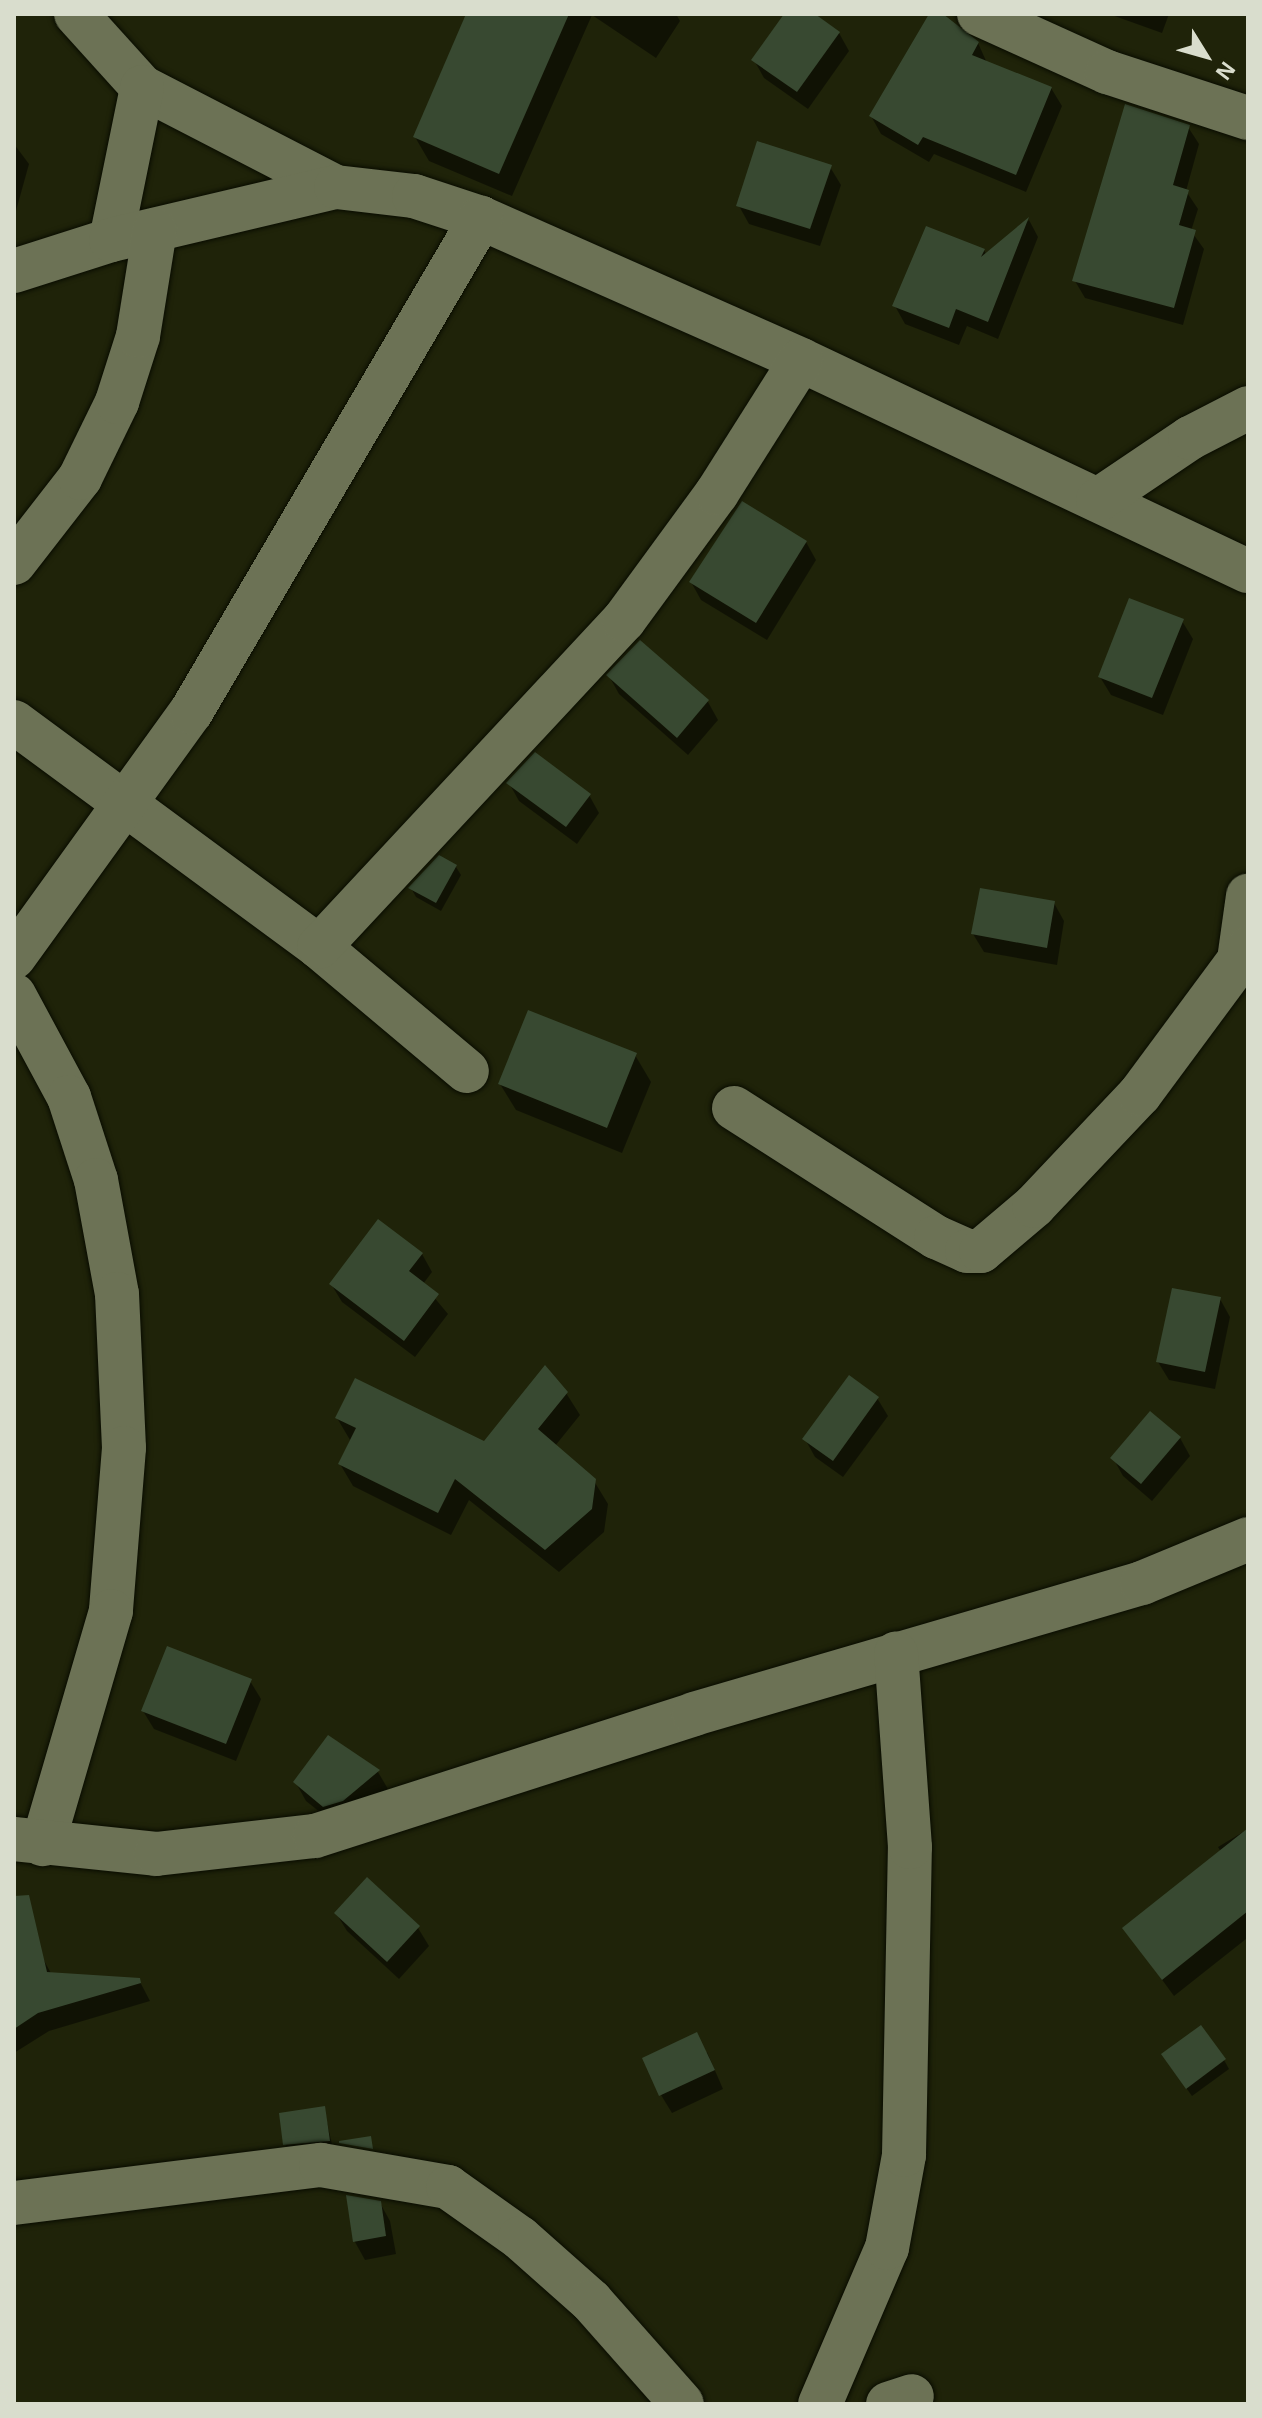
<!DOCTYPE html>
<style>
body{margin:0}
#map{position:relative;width:1262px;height:2418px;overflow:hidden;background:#1f2309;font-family:Helvetica,sans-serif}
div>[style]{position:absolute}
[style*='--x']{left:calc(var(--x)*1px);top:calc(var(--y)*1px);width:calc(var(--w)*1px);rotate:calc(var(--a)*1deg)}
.shadow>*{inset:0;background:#0007}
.building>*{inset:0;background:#384931}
.roads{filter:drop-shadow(0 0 2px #090c00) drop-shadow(0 0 2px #090c00)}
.street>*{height:44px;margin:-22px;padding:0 22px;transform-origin:22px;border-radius:22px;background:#6c7255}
span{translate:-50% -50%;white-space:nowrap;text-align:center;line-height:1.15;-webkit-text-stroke:7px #1f2309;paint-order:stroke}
.frame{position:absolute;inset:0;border:16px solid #d9ddcd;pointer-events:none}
.north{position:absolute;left:1166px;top:16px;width:80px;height:80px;-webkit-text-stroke:6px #1f2309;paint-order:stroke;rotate:127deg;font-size:22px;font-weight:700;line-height:32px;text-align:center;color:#d9ddcd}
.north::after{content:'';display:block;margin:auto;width:28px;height:36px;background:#d9ddcd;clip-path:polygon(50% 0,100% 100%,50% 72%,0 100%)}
</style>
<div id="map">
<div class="shadow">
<div style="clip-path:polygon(471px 14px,676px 14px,680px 21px,656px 58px,592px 15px,512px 196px,429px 161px,415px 137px)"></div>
<div style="clip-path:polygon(786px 14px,812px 14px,839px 33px,849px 51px,808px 109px,764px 78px,754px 60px)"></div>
<div style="clip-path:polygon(932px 14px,978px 43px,987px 63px,1051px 88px,1062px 106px,1026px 192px,934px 154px,929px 162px,881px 134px,871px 116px)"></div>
<div style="clip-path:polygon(1109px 14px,1169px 14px,1162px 33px)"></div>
<div style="clip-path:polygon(1188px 127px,1199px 144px,1186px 191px,1198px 209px,1191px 231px,1204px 249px,1183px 325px,1085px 298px,1075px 281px)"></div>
<div style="clip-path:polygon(14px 144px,29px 164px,14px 218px)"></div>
<div style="clip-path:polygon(830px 167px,841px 185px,820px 246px,749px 224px,739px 206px)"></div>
<div style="clip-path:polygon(1029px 220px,1038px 237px,998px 339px,967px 326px,959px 345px,905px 324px,895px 306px,984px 250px,987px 256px)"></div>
<div style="clip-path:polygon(806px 542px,816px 560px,767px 640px,701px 600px,691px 582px)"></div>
<div style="clip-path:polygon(1182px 621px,1193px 639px,1163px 715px,1111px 695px,1100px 677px)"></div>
<div style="clip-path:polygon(609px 676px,708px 702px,718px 720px,688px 755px,619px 694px)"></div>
<div style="clip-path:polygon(509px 783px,589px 795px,599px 813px,577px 844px,519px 801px)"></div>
<div style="clip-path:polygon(456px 867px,461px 875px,441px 911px,416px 897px,411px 888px)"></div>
<div style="clip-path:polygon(1054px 903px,1064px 921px,1057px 965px,984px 952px,973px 934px)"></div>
<div style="clip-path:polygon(635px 1055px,651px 1082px,622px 1153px,516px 1110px,500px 1084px)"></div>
<div style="clip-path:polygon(422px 1254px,432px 1272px,423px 1284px,448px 1314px,415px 1357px,342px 1302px,331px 1284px)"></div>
<div style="clip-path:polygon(1220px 1299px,1230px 1317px,1215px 1389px,1169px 1380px,1158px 1362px)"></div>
<div style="clip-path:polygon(566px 1393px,580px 1415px,555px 1446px,594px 1481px,608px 1504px,604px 1532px,559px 1572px,469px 1500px,451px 1535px,353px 1486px,340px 1464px,350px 1440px,337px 1418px,484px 1444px)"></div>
<div style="clip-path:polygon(877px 1398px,888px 1416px,843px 1477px,815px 1457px,805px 1439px)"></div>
<div style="clip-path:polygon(1180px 1438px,1190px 1456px,1152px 1501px,1123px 1476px,1113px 1458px)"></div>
<div style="clip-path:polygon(250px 1681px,261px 1699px,236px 1761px,154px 1729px,143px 1711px)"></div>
<div style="clip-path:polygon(328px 1738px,378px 1772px,388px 1789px,335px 1824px,306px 1801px,296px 1783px)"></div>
<div style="clip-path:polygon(1248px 1829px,1248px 1943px,1246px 1939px,1174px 1996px,1124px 1928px,1221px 1852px,1218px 1847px)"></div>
<div style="clip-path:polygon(367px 1880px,418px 1928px,429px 1946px,399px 1979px,347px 1931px,336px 1913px)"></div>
<div style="clip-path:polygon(14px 1939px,41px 1955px,52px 1975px,139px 1980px,150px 2001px,49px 2031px,14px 2053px)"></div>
<div style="clip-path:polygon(707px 2052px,723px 2089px,672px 2113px,661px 2095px)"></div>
<div style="clip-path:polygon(1224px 2060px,1229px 2069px,1192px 2096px,1168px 2063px)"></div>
<div style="clip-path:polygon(324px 2109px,333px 2149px,290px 2153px,285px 2144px)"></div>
<div style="clip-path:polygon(349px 2197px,380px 2203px,390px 2221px,396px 2254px,365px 2260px,355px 2242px)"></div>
</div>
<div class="building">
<div style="clip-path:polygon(466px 14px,569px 14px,499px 174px,413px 137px)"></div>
<div style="clip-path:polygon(784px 14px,815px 14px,840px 32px,797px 92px,751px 60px)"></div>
<div style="clip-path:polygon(929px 14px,943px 14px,979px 42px,972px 55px,1052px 87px,1016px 175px,923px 137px,918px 145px,869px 116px)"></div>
<div style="clip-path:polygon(1125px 104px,1190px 125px,1173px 185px,1189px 190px,1179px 225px,1196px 230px,1174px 308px,1072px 281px)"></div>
<div style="clip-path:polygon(757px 141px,832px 165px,810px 229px,736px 206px)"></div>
<div style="clip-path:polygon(1029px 217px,988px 322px,956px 309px,949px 328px,892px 306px,926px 226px,985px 249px,981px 257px)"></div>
<div style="clip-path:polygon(742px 501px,807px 541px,756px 623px,689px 582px)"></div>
<div style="clip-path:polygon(1129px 598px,1184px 619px,1152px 698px,1098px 677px)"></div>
<div style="clip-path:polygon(640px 640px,709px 700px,677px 738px,606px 675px)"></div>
<div style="clip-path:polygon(535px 752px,591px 794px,566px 827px,506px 783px)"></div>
<div style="clip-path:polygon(439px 855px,457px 865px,436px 903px,408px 888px)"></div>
<div style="clip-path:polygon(980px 888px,1055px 901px,1047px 948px,971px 934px)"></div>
<div style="clip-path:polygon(528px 1010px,637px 1053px,607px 1128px,498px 1084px)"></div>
<div style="clip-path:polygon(378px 1219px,423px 1253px,409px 1271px,439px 1294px,404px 1341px,329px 1284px)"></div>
<div style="clip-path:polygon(1172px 1288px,1221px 1297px,1205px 1372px,1156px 1362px)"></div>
<div style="clip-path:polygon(545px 1365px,568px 1392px,538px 1429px,596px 1479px,592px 1509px,545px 1550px,455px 1479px,438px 1513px,338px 1464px,356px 1428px,335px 1418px,355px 1378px,484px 1441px)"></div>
<div style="clip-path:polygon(849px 1375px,879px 1397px,833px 1461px,802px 1439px)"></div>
<div style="clip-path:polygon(1150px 1411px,1181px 1437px,1141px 1484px,1110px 1458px)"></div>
<div style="clip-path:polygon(167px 1646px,252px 1679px,226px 1744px,141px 1711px)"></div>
<div style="clip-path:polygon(328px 1735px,380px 1770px,343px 1801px,323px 1807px,293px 1782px)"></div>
<div style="clip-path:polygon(1248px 1828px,1248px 1911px,1162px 1980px,1122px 1928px)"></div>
<div style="clip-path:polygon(367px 1877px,420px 1926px,387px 1962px,334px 1913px)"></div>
<div style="clip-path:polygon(29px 1895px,47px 1972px,140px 1978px,141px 1983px,38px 2013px,14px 2029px,14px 1896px)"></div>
<div style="clip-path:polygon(1201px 2025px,1226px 2059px,1186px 2089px,1161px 2054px)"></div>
<div style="clip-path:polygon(697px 2032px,715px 2070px,659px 2096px,642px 2058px)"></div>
<div style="clip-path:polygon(325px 2106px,330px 2141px,283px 2145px,279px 2113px)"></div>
<div style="clip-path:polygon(371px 2136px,373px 2149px,339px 2143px,339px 2141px)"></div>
<div style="clip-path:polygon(346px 2195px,381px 2201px,386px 2236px,353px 2242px)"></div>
</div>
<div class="roads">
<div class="street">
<div style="--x:76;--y:14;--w:98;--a:47.9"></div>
<div style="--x:142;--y:87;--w:218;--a:27.3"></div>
<div style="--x:979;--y:14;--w:141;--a:24.4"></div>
<div style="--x:1107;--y:72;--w:148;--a:18.1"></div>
<div style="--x:111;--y:240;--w:156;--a:-78.5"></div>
<div style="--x:14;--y:271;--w:102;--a:-17.7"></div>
<div style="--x:111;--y:240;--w:231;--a:-13.3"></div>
<div style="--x:336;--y:187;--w:79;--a:6.6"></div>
<div style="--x:414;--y:196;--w:71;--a:18.2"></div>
<div style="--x:481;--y:218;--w:350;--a:23.9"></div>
<div style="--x:801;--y:360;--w:494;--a:25.3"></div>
<div style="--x:1098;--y:500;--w:111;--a:-34"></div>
<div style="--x:1190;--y:438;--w:65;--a:-27.3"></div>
<div style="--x:14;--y:563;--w:108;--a:-52.2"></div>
<div style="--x:80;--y:478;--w:85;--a:-64"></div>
<div style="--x:117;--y:402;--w:69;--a:-72.3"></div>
<div style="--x:138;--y:336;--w:107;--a:-80.9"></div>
<div style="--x:14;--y:722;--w:379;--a:36.4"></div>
<div style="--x:319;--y:947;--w:193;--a:40"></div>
<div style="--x:319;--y:947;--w:447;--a:-47"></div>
<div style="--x:624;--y:620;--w:157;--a:-53.8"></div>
<div style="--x:717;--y:493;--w:157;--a:-57.7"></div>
<div style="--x:14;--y:957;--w:302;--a:-54.2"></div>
<div style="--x:191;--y:712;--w:573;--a:-59.59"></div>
<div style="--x:1239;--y:960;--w:65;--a:-82"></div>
<div style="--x:14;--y:995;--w:116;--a:61.7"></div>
<div style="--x:69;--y:1097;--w:87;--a:72"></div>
<div style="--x:96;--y:1180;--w:116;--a:79.6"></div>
<div style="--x:117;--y:1294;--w:154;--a:87.4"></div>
<div style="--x:124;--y:1448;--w:164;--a:94.6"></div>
<div style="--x:111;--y:1611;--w:243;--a:106.3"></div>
<div style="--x:734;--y:1108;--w:240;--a:32.6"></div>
<div style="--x:936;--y:1237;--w:34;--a:24"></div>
<div style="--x:967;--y:1251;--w:14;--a:0"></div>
<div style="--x:981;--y:1251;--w:70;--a:-40.3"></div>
<div style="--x:1034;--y:1206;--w:154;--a:-46.6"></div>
<div style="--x:1140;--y:1094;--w:182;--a:-53.5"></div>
<div style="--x:14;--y:1839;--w:143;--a:6"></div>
<div style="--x:156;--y:1854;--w:160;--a:-6.5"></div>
<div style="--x:315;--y:1836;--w:398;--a:-17.8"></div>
<div style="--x:694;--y:1714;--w:467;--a:-16.3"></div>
<div style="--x:1142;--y:1583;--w:115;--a:-22.5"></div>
<div style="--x:14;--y:2203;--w:309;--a:-7.1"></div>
<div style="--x:321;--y:2165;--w:129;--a:9.8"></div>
<div style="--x:448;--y:2187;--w:88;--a:35.3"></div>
<div style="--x:520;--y:2238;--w:95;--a:41.6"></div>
<div style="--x:591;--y:2301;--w:137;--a:48.5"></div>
<div style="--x:820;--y:2404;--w:170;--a:-66.8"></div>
<div style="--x:887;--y:2248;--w:95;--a:-79.6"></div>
<div style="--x:904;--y:2155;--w:308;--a:-88.9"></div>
<div style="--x:910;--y:1847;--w:194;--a:-94.1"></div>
<div style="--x:888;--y:2404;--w:25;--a:-18"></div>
</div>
</div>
<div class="frame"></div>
<div class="north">N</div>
</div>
